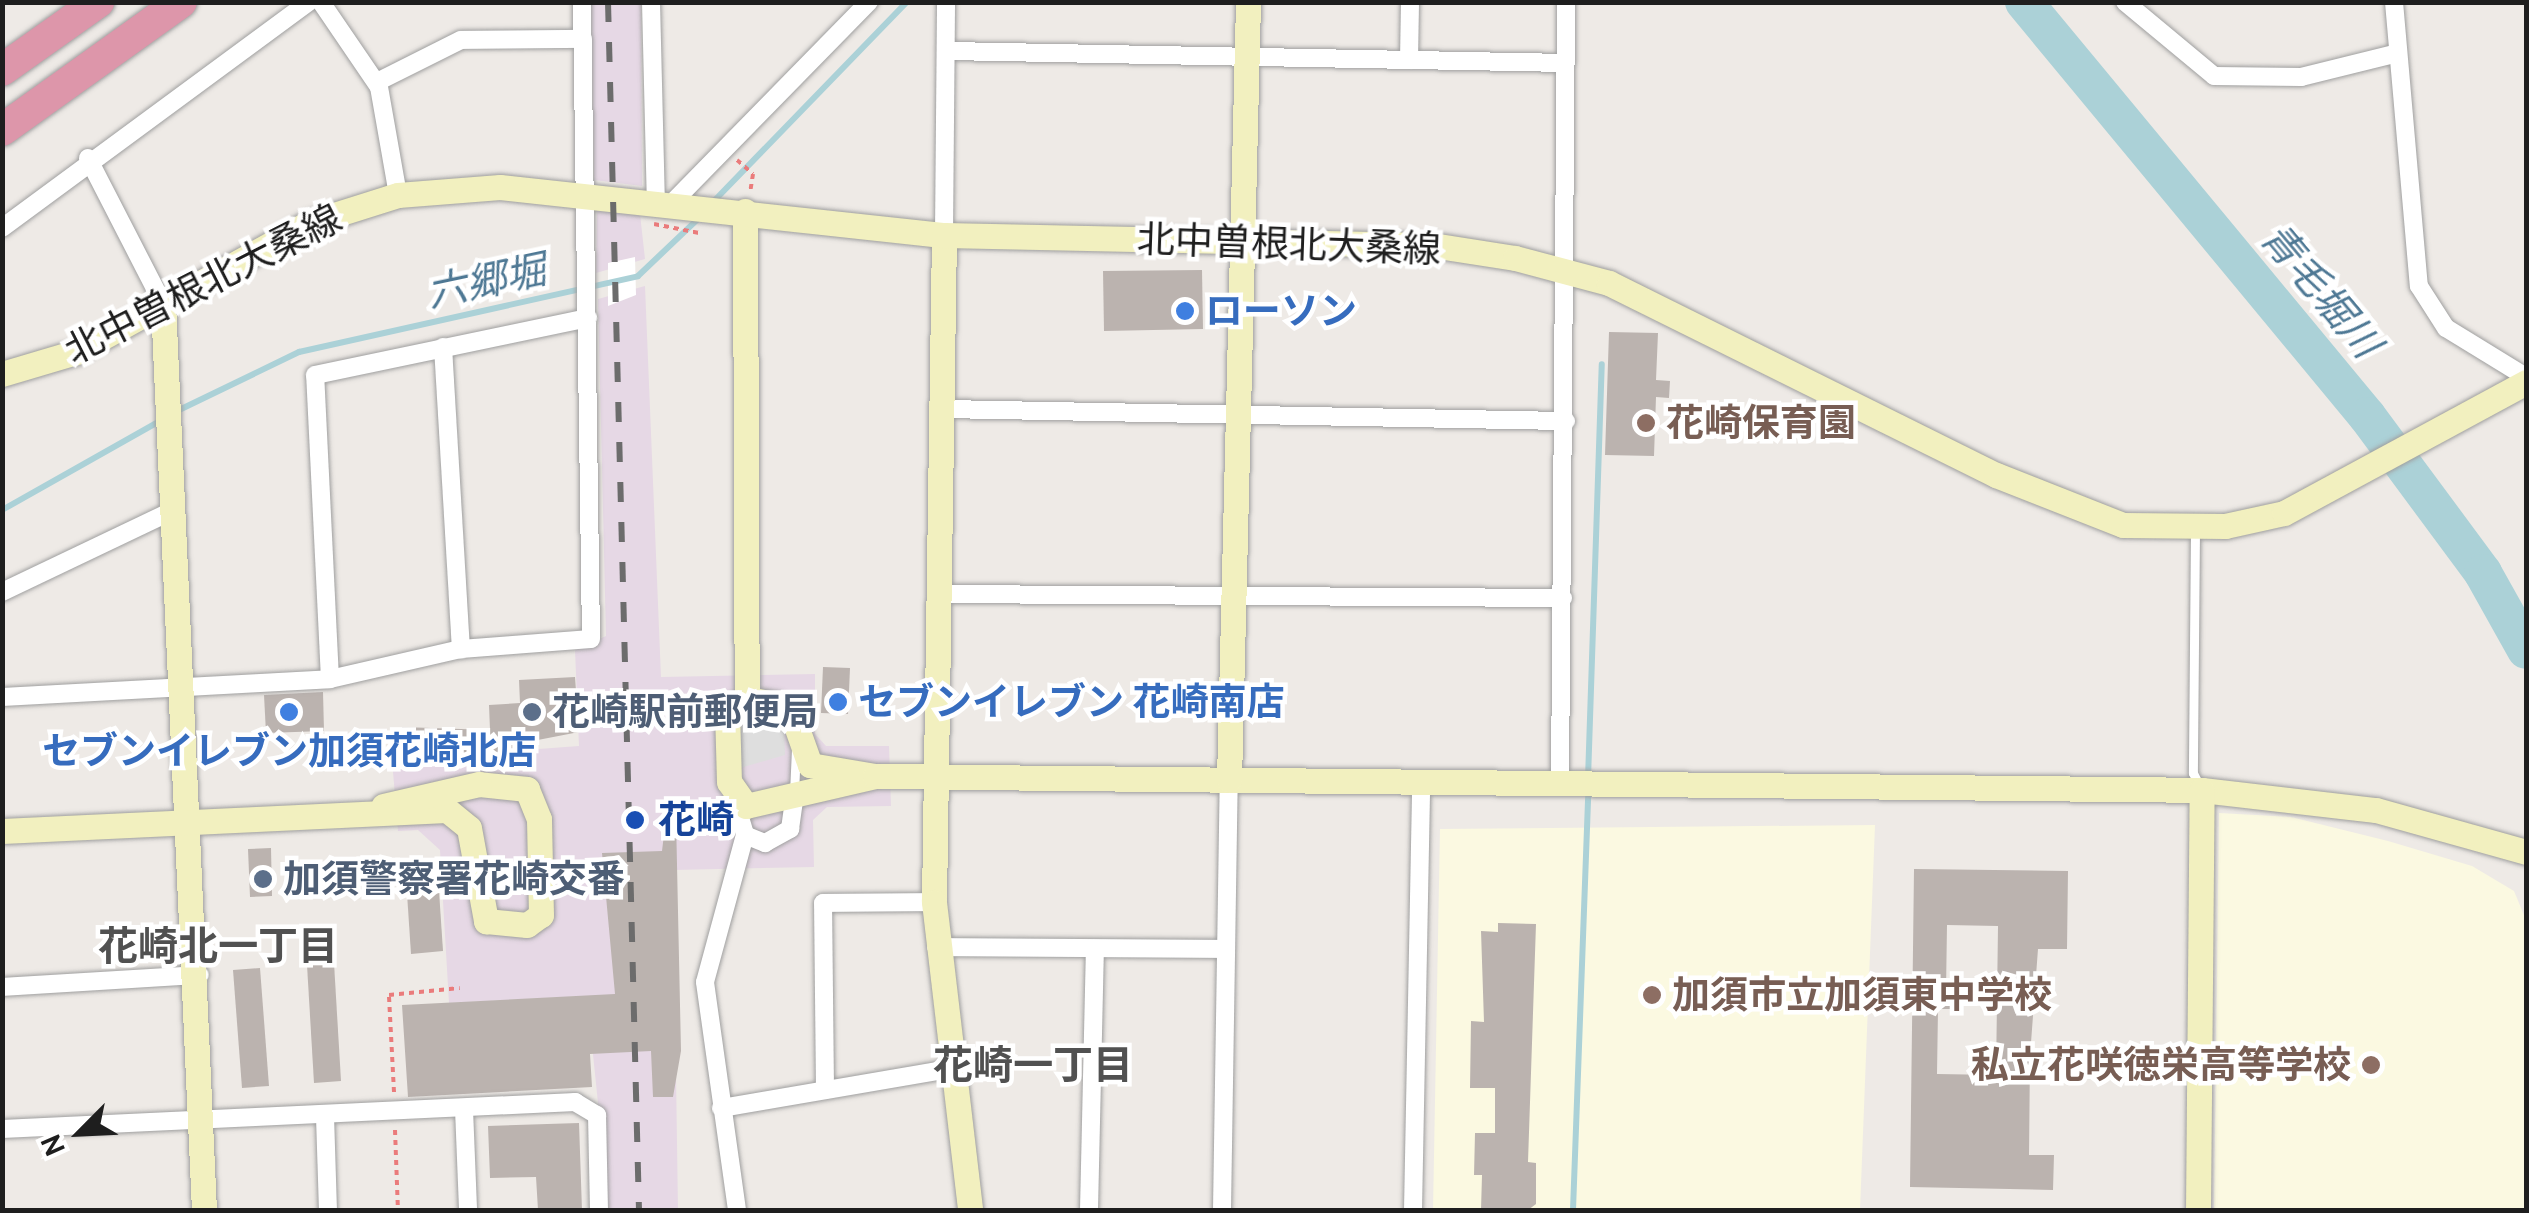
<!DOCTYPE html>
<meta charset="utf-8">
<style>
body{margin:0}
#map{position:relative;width:2529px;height:1213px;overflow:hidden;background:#eeeae6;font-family:Cabin,"Noto Sans JP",sans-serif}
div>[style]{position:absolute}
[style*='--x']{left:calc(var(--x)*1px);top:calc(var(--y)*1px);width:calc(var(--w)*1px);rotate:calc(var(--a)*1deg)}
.industrial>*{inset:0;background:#e6d8e5}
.education>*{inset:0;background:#fbf9e1}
.parking>*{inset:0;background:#dedede}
.pier>*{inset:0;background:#fff}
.stream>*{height:6px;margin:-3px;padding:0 3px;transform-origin:3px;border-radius:3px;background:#abd1d7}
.river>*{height:38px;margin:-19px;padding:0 19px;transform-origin:19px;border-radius:19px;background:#abd1d7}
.building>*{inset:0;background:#bbb3af}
.path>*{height:4px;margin-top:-2px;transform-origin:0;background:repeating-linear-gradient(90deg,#ea7b7b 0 5px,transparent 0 10px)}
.roads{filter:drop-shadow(0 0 2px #9f9f9f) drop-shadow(0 0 2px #9f9f9f)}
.lane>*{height:9px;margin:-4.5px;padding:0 4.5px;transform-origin:4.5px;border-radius:4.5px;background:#fff}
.street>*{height:18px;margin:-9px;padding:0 9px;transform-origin:9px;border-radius:9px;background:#fff}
.secondary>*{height:25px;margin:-12.5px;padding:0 12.5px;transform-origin:12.5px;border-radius:12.5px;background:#f2f0bf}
.highway>*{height:32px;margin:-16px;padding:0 16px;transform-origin:16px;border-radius:16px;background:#dd96aa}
.rail>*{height:6px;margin-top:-3px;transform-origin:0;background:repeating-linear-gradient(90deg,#6c6c6c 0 20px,transparent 0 40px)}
.dots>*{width:28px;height:28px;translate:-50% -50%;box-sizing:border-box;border:5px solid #fff;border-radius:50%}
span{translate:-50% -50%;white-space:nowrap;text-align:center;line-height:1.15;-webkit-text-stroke:9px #fff;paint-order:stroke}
.street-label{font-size:38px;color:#1e1e1e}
.shop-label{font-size:38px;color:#366cbe;font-weight:700}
.left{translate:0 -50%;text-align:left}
.education-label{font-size:38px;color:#785e54;font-weight:700}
.right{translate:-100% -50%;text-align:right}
.service-label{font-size:38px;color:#4e5e75;font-weight:700}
.transit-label{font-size:38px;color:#164399;font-weight:700}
.water-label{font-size:40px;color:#4e7894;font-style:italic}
.neighbourhood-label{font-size:40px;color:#515151;font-weight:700}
.frame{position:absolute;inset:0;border:5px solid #1e1e1e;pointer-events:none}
.north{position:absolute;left:30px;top:1083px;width:100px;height:100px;-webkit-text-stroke:8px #fff;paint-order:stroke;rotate:246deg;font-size:28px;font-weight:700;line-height:40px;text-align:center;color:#1e1e1e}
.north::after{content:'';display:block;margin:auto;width:35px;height:45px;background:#1e1e1e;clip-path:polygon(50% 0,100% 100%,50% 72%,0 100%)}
</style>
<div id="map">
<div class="industrial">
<div style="clip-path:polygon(591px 3px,641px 3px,642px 186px,594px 180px)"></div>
<div style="clip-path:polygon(597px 211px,640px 214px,645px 259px,596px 273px)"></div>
<div style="clip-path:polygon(645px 286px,661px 677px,815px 674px,815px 734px,826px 746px,889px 746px,891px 806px,827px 807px,813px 820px,814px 867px,673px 870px,678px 1210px,609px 1210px,587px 996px,449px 1003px,440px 850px,418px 830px,398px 831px,392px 760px,579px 746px,575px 650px,606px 636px,598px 299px)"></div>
</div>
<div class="education">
<div style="clip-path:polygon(2219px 813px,2291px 817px,2388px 841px,2472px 866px,2514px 891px,2526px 920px,2526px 1210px,2214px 1210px)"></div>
<div style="clip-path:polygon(1875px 825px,1860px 1210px,1433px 1210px,1440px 829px)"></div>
</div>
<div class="parking">
<div style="clip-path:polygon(765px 710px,784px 723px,785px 755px,740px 768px,739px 717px)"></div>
</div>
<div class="pier">
<div style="clip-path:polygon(635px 257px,636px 295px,608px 306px,608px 263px)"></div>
</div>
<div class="stream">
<div style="--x:713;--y:202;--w:279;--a:-45.9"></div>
<div style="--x:177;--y:411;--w:136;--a:-25.8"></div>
<div style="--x:299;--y:352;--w:347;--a:-12.6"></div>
<div style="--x:638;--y:276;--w:88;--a:-43.6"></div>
<div style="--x:2;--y:510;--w:184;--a:-29.4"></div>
<div style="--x:1588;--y:779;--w:415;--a:-88.1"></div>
<div style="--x:1573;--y:1210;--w:418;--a:-87.9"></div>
</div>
<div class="river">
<div style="--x:2024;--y:2;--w:538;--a:50.36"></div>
<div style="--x:2367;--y:416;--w:195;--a:53.5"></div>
<div style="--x:2483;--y:573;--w:88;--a:60.8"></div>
</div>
<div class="building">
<div style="clip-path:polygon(1202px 270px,1203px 329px,1104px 331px,1103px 271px)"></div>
<div style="clip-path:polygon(1609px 332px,1658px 333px,1656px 380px,1670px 381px,1669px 398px,1656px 397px,1654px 456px,1605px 455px)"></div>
<div style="clip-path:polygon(823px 667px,850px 668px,848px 714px,821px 713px)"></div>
<div style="clip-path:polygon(575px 677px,579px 732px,512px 745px,512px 755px,404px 761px,402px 727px,490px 730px,489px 705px,520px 703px,519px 680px)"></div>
<div style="clip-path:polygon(323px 692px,324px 731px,266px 733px,264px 695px)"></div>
<div style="clip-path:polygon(666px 818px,676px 818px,681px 1051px,673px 1097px,653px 1097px,651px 1051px,590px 1054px,592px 1087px,408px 1097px,402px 1005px,615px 994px,602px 853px,662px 851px)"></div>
<div style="clip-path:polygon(271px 848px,272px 896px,250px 897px,248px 849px)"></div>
<div style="clip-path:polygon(437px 861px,443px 951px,411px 954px,405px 863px)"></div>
<div style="clip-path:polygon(evenodd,1914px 869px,2068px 871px,2067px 949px,2038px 949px,2030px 1056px,2029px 1155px,2054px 1155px,2053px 1190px,1910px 1187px,1914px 869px,1947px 925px,1998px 926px,1996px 1075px,1937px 1074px,1938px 1009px,1957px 1009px,1957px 991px,1946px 991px,1947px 925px)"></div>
<div style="clip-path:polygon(1498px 923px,1536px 924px,1528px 1162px,1536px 1163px,1536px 1204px,1528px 1210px,1481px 1210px,1482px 1175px,1474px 1175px,1475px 1133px,1495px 1133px,1495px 1088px,1470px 1088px,1471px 1021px,1484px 1022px,1481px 931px,1498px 932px)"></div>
<div style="clip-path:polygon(334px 963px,341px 1081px,314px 1083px,307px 965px)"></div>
<div style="clip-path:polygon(260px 968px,269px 1086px,242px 1088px,233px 970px)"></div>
<div style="clip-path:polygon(579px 1123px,582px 1210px,538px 1210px,536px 1177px,490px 1178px,488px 1126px)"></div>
</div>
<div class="path">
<div style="--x:737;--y:160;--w:21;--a:41"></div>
<div style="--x:753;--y:174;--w:19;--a:99"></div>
<div style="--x:654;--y:224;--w:46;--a:11.3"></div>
<div style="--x:394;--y:1092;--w:97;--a:-93"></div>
<div style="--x:389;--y:995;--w:71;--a:-5.6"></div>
<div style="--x:395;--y:1130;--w:80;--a:87.9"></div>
</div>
<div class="roads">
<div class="lane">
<div style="--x:2195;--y:530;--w:243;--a:90.5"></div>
<div style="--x:2193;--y:773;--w:16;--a:63"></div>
<div style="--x:794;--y:793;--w:44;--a:-87.4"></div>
</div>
<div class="street">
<div style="--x:321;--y:2;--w:103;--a:55.7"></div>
<div style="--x:379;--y:87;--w:110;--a:80"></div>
<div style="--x:651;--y:2;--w:200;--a:88.6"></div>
<div style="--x:2125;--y:2;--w:116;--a:39.7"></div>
<div style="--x:2214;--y:76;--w:87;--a:0.7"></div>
<div style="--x:2301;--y:77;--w:100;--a:-13.9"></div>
<div style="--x:2394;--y:2;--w:285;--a:85"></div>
<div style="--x:2419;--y:286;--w:50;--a:57.3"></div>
<div style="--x:2446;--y:328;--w:94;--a:31.5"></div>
<div style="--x:948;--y:51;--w:617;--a:1.11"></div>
<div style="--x:1409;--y:60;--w:58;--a:-89"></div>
<div style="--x:377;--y:82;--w:94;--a:-26.6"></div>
<div style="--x:461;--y:40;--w:122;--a:-0.5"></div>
<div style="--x:88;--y:158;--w:164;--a:62.8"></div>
<div style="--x:671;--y:204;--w:283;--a:-45.6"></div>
<div style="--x:2;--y:228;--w:381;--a:-36.4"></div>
<div style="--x:944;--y:235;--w:233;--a:-89.5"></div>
<div style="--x:443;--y:347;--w:303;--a:86.6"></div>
<div style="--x:944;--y:409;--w:622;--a:1.11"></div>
<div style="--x:2;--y:592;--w:191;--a:-25.5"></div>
<div style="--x:942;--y:594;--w:621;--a:0.37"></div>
<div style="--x:330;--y:679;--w:304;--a:-92.8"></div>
<div style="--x:315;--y:375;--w:279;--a:-11.8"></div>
<div style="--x:2;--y:697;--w:328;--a:-3.1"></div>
<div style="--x:330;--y:679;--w:134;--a:-12.9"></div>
<div style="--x:461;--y:649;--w:130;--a:-4.4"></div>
<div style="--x:591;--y:639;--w:637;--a:-90.81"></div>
<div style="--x:1560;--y:783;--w:781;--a:-89.56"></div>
<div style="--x:734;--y:798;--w:39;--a:73"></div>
<div style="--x:745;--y:835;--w:22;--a:22"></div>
<div style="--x:765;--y:843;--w:29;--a:-29"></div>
<div style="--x:790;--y:829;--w:30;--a:-82"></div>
<div style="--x:936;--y:947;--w:290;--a:0.4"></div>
<div style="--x:2;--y:987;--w:198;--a:-3.5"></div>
<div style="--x:825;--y:1090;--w:187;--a:-90.6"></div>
<div style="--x:823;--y:903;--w:111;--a:-0.5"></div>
<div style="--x:721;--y:1108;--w:232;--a:-9.7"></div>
<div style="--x:464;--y:1109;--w:101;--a:87.7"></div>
<div style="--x:325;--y:1116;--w:94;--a:88.2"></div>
<div style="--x:2;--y:1129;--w:574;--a:-2.7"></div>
<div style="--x:575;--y:1102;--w:26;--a:31"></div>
<div style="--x:597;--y:1115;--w:95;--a:88.8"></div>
<div style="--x:737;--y:1210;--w:230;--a:-98"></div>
<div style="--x:705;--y:982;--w:152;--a:-74.8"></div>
<div style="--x:1089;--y:1210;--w:260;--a:-88.7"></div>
<div style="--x:1222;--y:1210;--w:430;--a:-89.1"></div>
<div style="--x:1413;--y:1210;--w:428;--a:-88.9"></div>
</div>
<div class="secondary">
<div style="--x:745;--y:211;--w:488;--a:89.8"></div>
<div style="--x:944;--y:235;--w:667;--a:90.86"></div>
<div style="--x:934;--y:902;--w:310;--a:83.3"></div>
<div style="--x:163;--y:304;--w:907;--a:87.41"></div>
<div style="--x:2;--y:374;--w:77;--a:-16.6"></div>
<div style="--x:76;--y:352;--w:266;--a:-29"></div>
<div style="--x:309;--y:223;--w:93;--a:-17.5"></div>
<div style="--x:398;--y:195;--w:102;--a:-4.5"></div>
<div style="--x:500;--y:187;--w:447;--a:6.2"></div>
<div style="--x:944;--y:235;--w:488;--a:1.2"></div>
<div style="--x:1432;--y:245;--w:84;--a:8.9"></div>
<div style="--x:1515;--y:258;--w:97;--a:14.9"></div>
<div style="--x:1609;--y:283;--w:432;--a:26.4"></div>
<div style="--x:1996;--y:475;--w:136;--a:21.5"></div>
<div style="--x:2123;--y:525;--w:102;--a:0.6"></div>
<div style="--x:2225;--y:526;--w:60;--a:-12.4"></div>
<div style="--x:2284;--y:513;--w:275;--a:-28.4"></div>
<div style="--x:875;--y:776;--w:132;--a:166.9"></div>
<div style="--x:746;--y:806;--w:29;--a:-125"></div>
<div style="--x:729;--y:782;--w:73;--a:-91.6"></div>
<div style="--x:727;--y:709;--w:22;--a:-27"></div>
<div style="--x:747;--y:699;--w:29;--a:10"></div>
<div style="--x:776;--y:704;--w:24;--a:42"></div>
<div style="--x:794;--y:720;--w:48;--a:70.4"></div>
<div style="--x:810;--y:765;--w:66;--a:9.6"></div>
<div style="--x:875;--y:776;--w:1327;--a:0.6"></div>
<div style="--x:2202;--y:790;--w:175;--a:6.6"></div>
<div style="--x:2376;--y:810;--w:156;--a:15.6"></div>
<div style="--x:1229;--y:780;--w:778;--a:-88.6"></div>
<div style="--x:2;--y:831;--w:445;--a:-2.7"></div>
<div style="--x:447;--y:810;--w:28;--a:39"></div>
<div style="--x:469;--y:828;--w:95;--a:79.6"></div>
<div style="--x:486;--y:921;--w:41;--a:5.6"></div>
<div style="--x:527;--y:925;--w:17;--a:-36"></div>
<div style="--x:541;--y:915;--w:96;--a:-91.2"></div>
<div style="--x:539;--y:819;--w:32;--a:-112"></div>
<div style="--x:527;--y:789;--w:48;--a:-174.1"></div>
<div style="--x:479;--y:784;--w:98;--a:167.1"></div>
<div style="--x:2198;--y:1210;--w:420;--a:-89.5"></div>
</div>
<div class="highway">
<div style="--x:2;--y:70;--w:118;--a:-35.3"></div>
<div style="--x:2;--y:130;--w:220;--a:-35.6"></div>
</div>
</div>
<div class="rail">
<div style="--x:608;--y:2;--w:1208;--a:88.53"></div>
</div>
<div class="dots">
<div style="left:1185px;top:311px;background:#3f7fe0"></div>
<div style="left:1646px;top:423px;background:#8d6e63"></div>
<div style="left:838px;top:702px;background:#3f7fe0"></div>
<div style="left:289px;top:712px;background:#3f7fe0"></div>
<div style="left:532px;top:712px;background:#5c6f8a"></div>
<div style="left:635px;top:820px;background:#1a4fb4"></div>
<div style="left:263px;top:879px;background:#5c6f8a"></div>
<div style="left:1652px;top:995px;background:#8d6e63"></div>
<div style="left:2371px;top:1065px;background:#8d6e63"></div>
</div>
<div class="street-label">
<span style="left:1289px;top:244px;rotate:2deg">北中曽根北大桑線</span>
<span style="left:203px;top:284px;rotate:-27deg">北中曽根北大桑線</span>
</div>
<div class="shop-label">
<span class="left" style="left:1205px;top:311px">ローソン</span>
<span class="left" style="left:858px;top:702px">セブンイレブン 花崎南店</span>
<span style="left:289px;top:751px">セブンイレブン加須花崎北店</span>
</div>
<div class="education-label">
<span class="left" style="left:1666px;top:423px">花崎保育園</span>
<span class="left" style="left:1672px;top:995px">加須市立加須東中学校</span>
<span class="right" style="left:2351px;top:1065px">私立花咲徳栄高等学校</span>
</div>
<div class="service-label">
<span class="left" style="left:552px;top:712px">花崎駅前郵便局</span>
<span class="left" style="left:283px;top:879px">加須警察署花崎交番</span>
</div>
<div class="transit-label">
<span class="left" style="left:658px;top:820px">花崎</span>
</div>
<div class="water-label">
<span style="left:486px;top:281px;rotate:-12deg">六郷堀</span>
<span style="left:2321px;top:290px;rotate:50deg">青毛堀川</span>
</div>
<div class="neighbourhood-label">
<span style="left:218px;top:946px">花崎北一丁目</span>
<span style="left:1033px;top:1065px">花崎一丁目</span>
</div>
<div class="frame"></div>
<div class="north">N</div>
</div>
